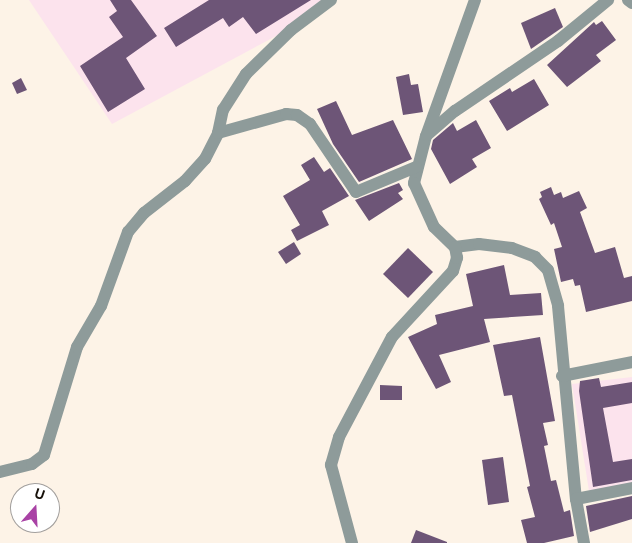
<!DOCTYPE html>
<style>
body{margin:0}
#map{position:relative;width:632px;height:543px;overflow:hidden;background:#fdf3e7;font-family:Figtree,sans-serif}
div>[style]{position:absolute}
[style*='--x']{left:calc(var(--x)*1px);top:calc(var(--y)*1px);width:calc(var(--w)*1px);rotate:calc(var(--a)*1deg)}
.education>*{inset:0;background:#fce3ed}
.building>*{inset:0;background:#6d5577}
.minor>*{height:12px;margin:-6px;padding:0 6px;transform-origin:6px;border-radius:6px;background:#8e9b9a}
span{translate:-50% -50%;white-space:nowrap;text-align:center;line-height:1.15;-webkit-text-stroke:5px #fff;paint-order:stroke}
.north{position:absolute;left:10px;top:483px;width:50px;height:50px;box-sizing:border-box;background:#fff;border:1px solid #a29f9d;border-radius:50%;rotate:19deg;font-size:14px;font-weight:700;line-height:20px;text-align:center;color:#161009}
.north::after{content:'';display:block;margin:auto;width:18px;height:22px;background:#a942a5;clip-path:polygon(50% 0,100% 100%,50% 72%,0 100%)}
</style>
<div id="map">
<div class="education">
<div style="clip-path:polygon(29px 0,323px 0,276px 36px,112px 124px)"></div>
<div style="clip-path:polygon(632px 377px,632px 483px,589px 491px,572px 384px)"></div>
</div>
<div class="building">
<div style="clip-path:polygon(110px 0,131px 0,157px 36px,126px 58px,145px 89px,108px 112px,80px 66px,123px 37px,109px 17px,117px 11px)"></div>
<div style="clip-path:polygon(209px 0,311px 0,256px 34px,243px 17px,229px 27px,223px 18px,176px 47px,164px 28px)"></div>
<div style="clip-path:polygon(555px 8px,563px 27px,531px 49px,521px 23px)"></div>
<div style="clip-path:polygon(602px 21px,616px 40px,596px 55px,601px 61px,567px 87px,547px 65px,594px 22px,596px 25px)"></div>
<div style="clip-path:polygon(409px 74px,411px 85px,418px 84px,423px 112px,403px 115px,396px 77px)"></div>
<div style="clip-path:polygon(21px 78px,27px 90px,17px 94px,12px 83px)"></div>
<div style="clip-path:polygon(534px 79px,549px 105px,507px 131px,489px 101px,510px 88px,512px 92px)"></div>
<div style="clip-path:polygon(336px 101px,352px 135px,393px 120px,412px 159px,359px 182px,333px 144px,317px 109px)"></div>
<div style="clip-path:polygon(476px 120px,491px 148px,472px 159px,477px 167px,450px 184px,431px 149px,433px 140px,453px 123px,457px 131px)"></div>
<div style="clip-path:polygon(314px 157px,324px 172px,330px 168px,349px 196px,322px 211px,329px 225px,297px 241px,291px 230px,300px 225px,283px 196px,310px 180px,301px 165px)"></div>
<div style="clip-path:polygon(399px 183px,403px 190px,398px 193px,403px 199px,369px 221px,355px 200px)"></div>
<div style="clip-path:polygon(551px 187px,554px 195px,561px 192px,563px 198px,579px 191px,587px 208px,580px 212px,595px 253px,615px 247px,624px 278px,632px 276px,632px 301px,586px 312px,580px 285px,575px 286px,573px 279px,561px 282px,554px 249px,562px 247px,554px 223px,551px 225px,539px 199px,542px 197px,540px 192px)"></div>
<div style="clip-path:polygon(294px 242px,301px 254px,286px 264px,278px 252px)"></div>
<div style="clip-path:polygon(408px 248px,433px 272px,408px 298px,383px 274px)"></div>
<div style="clip-path:polygon(504px 265px,510px 295px,541px 293px,543px 315px,484px 319px,490px 342px,439px 355px,451px 382px,436px 389px,408px 337px,437px 324px,435px 315px,473px 306px,466px 274px)"></div>
<div style="clip-path:polygon(540px 337px,555px 421px,543px 423px,548px 445px,544px 446px,551px 481px,556px 480px,564px 512px,570px 510px,574px 536px,544px 543px,527px 543px,521px 520px,535px 517px,527px 487px,530px 486px,512px 395px,504px 396px,493px 345px)"></div>
<div style="clip-path:polygon(599px 378px,601px 387px,632px 382px,632px 403px,603px 408px,613px 462px,632px 459px,632px 480px,593px 487px,579px 391px,580px 381px)"></div>
<div style="clip-path:polygon(380px 385px,402px 386px,402px 400px,380px 400px)"></div>
<div style="clip-path:polygon(503px 457px,509px 502px,488px 505px,482px 460px)"></div>
<div style="clip-path:polygon(632px 496px,632px 519px,590px 532px,586px 506px)"></div>
<div style="clip-path:polygon(416px 530px,447px 542px,447px 543px,411px 543px)"></div>
</div>
<div class="minor">
<div style="--x:475;--y:0;--w:145;--a:109.8"></div>
<div style="--x:426;--y:136;--w:49;--a:104.3"></div>
<div style="--x:414;--y:183;--w:48;--a:65.6"></div>
<div style="--x:434;--y:227;--w:29;--a:44"></div>
<div style="--x:455;--y:247;--w:24;--a:-7"></div>
<div style="--x:479;--y:244;--w:33;--a:7"></div>
<div style="--x:512;--y:248;--w:25;--a:21"></div>
<div style="--x:535;--y:257;--w:18;--a:45"></div>
<div style="--x:548;--y:270;--w:37;--a:74"></div>
<div style="--x:558;--y:306;--w:194;--a:84.7"></div>
<div style="--x:576;--y:499;--w:45;--a:79.7"></div>
<div style="--x:628;--y:0;--w:5;--a:37"></div>
<div style="--x:218;--y:133;--w:71;--a:-15.6"></div>
<div style="--x:286;--y:114;--w:11;--a:5"></div>
<div style="--x:297;--y:115;--w:16;--a:35"></div>
<div style="--x:310;--y:124;--w:82;--a:55.9"></div>
<div style="--x:356;--y:192;--w:65;--a:-22.6"></div>
<div style="--x:427;--y:135;--w:37;--a:-41"></div>
<div style="--x:455;--y:111;--w:125;--a:-34.2"></div>
<div style="--x:558;--y:41;--w:65;--a:-39.4"></div>
<div style="--x:562;--y:376;--w:71;--a:-11.3"></div>
<div style="--x:0;--y:472;--w:33;--a:-14"></div>
<div style="--x:32;--y:464;--w:15;--a:-37"></div>
<div style="--x:44;--y:455;--w:113;--a:-73"></div>
<div style="--x:77;--y:347;--w:48;--a:-59.7"></div>
<div style="--x:101;--y:306;--w:79;--a:-70"></div>
<div style="--x:128;--y:232;--w:25;--a:-50"></div>
<div style="--x:144;--y:213;--w:52;--a:-38"></div>
<div style="--x:185;--y:181;--w:30;--a:-48"></div>
<div style="--x:205;--y:159;--w:29;--a:-63"></div>
<div style="--x:218;--y:133;--w:24;--a:-78"></div>
<div style="--x:223;--y:110;--w:43;--a:-57.4"></div>
<div style="--x:246;--y:74;--w:63;--a:-44.4"></div>
<div style="--x:291;--y:30;--w:50;--a:-36.9"></div>
<div style="--x:576;--y:499;--w:57;--a:-11.1"></div>
<div style="--x:352;--y:543;--w:81;--a:-105.1"></div>
<div style="--x:331;--y:465;--w:29;--a:-74"></div>
<div style="--x:339;--y:437;--w:113;--a:-62.1"></div>
<div style="--x:392;--y:337;--w:90;--a:-47.3"></div>
<div style="--x:453;--y:271;--w:14;--a:-73"></div>
<div style="--x:457;--y:258;--w:11;--a:-100"></div>
</div>
<div class="north">U</div>
</div>
